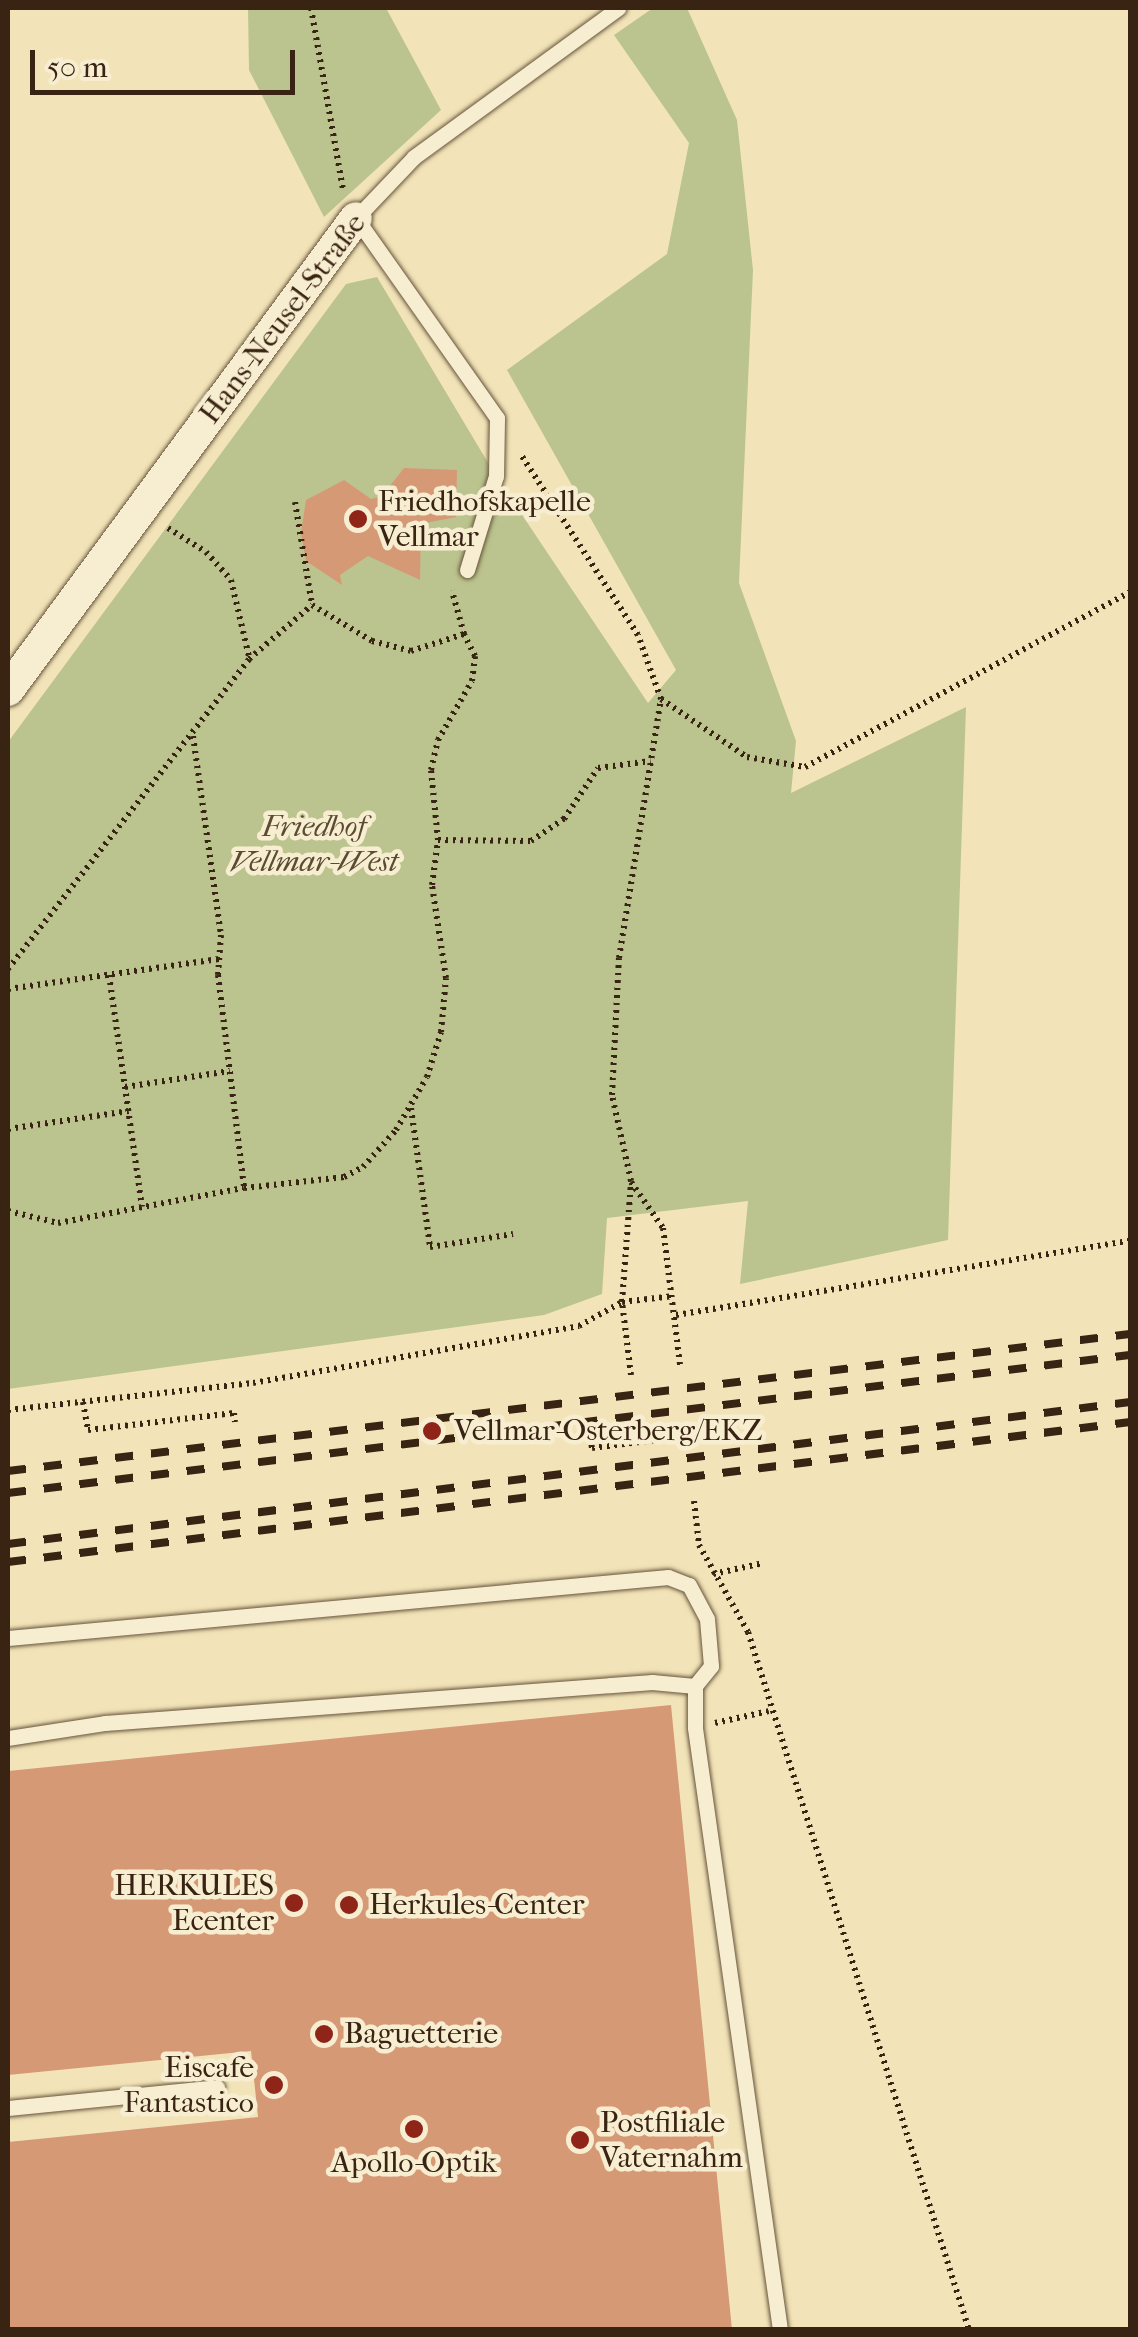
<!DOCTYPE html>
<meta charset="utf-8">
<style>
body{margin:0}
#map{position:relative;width:1138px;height:2337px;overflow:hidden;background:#f2e4b8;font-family:"IM FELL French Canon",serif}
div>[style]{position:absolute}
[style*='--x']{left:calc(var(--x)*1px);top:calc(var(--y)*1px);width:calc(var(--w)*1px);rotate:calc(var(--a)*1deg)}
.green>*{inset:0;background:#bbc48e}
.building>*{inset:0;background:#d69976}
.path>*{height:6px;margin-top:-3px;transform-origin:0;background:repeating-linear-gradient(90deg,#392413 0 2.5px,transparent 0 7.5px)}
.roads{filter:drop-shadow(0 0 2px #67543c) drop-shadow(0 0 2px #67543c)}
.service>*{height:15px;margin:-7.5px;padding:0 7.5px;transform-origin:7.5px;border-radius:7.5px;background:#f7edd1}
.minor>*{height:32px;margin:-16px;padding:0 16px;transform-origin:16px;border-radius:16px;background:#f7edd1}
.rail>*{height:8px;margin-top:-4px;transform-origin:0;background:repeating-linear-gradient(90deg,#392413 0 18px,transparent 0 36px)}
.dots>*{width:28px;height:28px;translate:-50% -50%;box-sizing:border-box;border:5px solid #f7edd1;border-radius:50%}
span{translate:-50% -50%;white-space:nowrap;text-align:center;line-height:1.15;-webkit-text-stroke:9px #f7edd1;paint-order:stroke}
.street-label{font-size:30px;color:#392413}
.poi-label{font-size:30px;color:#392413}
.left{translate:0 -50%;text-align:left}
.right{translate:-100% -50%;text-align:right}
.park-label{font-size:30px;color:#5a4c32;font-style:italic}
.frame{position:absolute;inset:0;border:10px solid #392413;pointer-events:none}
.scale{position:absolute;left:30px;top:50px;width:265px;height:45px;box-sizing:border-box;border:5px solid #392413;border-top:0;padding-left:12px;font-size:30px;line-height:35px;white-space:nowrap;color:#392413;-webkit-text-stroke:8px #f7edd1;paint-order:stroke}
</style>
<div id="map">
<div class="green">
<div style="clip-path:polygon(248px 8px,386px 8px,441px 110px,324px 217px,249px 70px)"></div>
<div style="clip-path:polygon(653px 8px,687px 8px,737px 120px,753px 270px,739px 583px,796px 741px,791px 793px,966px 707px,948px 1240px,740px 1284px,748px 1201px,607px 1218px,602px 1294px,544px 1315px,8px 1389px,8px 742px,346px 284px,377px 277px,496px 476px,648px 703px,676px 670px,507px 370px,667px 254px,689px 143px,614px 35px)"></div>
</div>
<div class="building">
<div style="clip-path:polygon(404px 468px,457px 470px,456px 517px,421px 524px,420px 580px,368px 556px,340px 575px,342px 585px,306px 561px,301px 533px,306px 500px,344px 480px,371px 499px,382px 496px)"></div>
<div style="clip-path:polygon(671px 1705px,732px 2330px,8px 2330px,8px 2142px,258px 2117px,251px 2051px,8px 2075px,8px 1771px)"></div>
</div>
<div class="path">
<div style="--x:311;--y:8;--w:185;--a:80"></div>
<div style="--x:295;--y:502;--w:104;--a:80.6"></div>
<div style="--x:312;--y:605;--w:70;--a:31"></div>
<div style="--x:372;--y:641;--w:40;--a:14.4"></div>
<div style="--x:411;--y:651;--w:56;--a:-17.8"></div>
<div style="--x:464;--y:634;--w:45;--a:-105.6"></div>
<div style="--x:168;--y:528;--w:45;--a:32.3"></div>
<div style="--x:206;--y:552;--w:38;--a:48"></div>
<div style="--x:231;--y:580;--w:79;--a:76.8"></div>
<div style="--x:661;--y:699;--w:104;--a:34"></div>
<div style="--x:747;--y:757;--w:59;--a:9.8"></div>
<div style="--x:805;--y:767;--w:369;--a:-28.3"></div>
<div style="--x:193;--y:736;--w:201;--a:82"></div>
<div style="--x:221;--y:935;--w:40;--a:94.3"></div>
<div style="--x:218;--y:975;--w:215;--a:83"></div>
<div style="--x:438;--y:840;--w:93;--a:0.6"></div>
<div style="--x:531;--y:841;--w:40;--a:-34"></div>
<div style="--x:564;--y:819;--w:61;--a:-56.3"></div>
<div style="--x:598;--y:768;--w:53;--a:-7.5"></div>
<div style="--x:8;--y:969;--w:393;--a:-52.1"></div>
<div style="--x:249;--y:659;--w:83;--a:-40.6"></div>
<div style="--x:109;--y:975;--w:234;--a:81.9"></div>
<div style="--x:8;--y:989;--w:213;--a:-8.1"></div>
<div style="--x:125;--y:1087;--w:106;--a:-8.7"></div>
<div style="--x:411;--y:1108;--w:140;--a:82.2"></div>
<div style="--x:430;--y:1247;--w:84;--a:-8.9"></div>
<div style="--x:8;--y:1129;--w:122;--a:-8.5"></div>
<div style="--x:631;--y:1182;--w:56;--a:55.2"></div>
<div style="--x:663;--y:1228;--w:138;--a:82.9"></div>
<div style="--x:8;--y:1211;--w:51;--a:13.5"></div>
<div style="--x:58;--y:1223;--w:189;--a:-10.7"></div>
<div style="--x:244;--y:1188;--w:101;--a:-6.3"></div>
<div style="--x:344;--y:1177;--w:21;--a:-28"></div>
<div style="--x:363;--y:1167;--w:50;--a:-48.3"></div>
<div style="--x:396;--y:1130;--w:61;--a:-59.7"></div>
<div style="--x:427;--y:1077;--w:47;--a:-72.7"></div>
<div style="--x:441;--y:1032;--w:54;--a:-84.7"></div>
<div style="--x:446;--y:978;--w:94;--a:-98.6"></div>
<div style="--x:432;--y:885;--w:45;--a:-82.4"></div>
<div style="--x:438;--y:840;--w:70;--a:-95.7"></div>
<div style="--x:431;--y:770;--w:31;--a:-77"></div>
<div style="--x:438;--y:740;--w:68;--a:-60"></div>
<div style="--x:472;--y:681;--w:25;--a:-83"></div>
<div style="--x:475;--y:656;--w:25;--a:-117"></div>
<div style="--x:676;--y:1315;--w:460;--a:-9.3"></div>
<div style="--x:631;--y:1375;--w:74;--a:-97"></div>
<div style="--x:622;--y:1302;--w:52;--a:-6.6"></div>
<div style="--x:83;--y:1402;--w:28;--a:80"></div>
<div style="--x:88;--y:1430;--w:147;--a:-6.6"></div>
<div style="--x:234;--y:1413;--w:9;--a:84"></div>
<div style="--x:8;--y:1410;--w:246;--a:-6.3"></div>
<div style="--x:253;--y:1383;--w:331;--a:-9.9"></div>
<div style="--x:579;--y:1326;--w:49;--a:-29.2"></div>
<div style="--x:622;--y:1302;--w:121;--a:-85.7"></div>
<div style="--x:631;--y:1181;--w:88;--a:-102.5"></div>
<div style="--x:612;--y:1095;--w:137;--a:-87.1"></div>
<div style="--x:619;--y:958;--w:262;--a:-80.8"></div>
<div style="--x:661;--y:699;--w:68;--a:-109.8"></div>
<div style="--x:638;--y:635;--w:215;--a:-123"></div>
<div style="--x:590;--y:1430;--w:18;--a:84"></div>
<div style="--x:592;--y:1448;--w:96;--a:-7.2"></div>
<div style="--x:687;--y:1430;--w:15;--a:-8"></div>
<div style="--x:694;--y:1501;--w:44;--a:83.5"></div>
<div style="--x:699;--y:1545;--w:100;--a:60.6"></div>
<div style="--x:748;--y:1632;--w:732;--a:72.43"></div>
<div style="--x:713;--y:1574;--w:52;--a:-12.2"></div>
<div style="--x:715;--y:1723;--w:55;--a:-12.5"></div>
</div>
<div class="roads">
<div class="service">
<div style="--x:467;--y:570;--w:98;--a:-72.9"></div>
<div style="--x:496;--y:476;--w:58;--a:-89"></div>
<div style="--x:497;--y:418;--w:245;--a:-125.2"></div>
<div style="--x:356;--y:218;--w:84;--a:-46.4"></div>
<div style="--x:414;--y:157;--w:253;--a:-36.1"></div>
<div style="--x:8;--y:1638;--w:663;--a:-5.28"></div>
<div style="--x:668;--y:1577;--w:22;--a:21"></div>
<div style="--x:689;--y:1585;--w:38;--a:62"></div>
<div style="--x:707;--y:1619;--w:47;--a:85.1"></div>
<div style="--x:711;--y:1666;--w:26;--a:129"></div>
<div style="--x:695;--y:1686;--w:42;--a:90"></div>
<div style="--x:695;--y:1728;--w:608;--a:81.96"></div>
<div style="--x:8;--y:1738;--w:98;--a:-8.8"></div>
<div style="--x:105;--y:1723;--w:549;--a:-4.29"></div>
<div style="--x:652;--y:1682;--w:43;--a:5.3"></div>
<div style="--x:8;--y:2108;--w:210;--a:-5.7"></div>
</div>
<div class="minor">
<div style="--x:8;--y:690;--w:586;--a:-53.6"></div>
</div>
</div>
<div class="rail">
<div style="--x:8;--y:1471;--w:1130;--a:-6.96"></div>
<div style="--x:8;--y:1493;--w:1130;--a:-7.01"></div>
<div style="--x:8;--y:1544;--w:1131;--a:-7.21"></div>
<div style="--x:8;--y:1562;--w:1131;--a:-7.11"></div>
</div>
<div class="dots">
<div style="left:358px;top:519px;background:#8f2418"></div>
<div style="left:432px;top:1431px;background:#8f2418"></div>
<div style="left:294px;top:1903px;background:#8f2418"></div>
<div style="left:349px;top:1905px;background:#8f2418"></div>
<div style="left:324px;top:2034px;background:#8f2418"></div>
<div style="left:274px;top:2085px;background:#8f2418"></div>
<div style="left:414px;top:2129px;background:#8f2418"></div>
<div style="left:580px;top:2140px;background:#8f2418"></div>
</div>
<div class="street-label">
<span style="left:283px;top:319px;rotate:-53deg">Hans-Neusel-Straße</span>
</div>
<div class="poi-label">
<span class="left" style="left:378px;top:519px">Friedhofskapelle<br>Vellmar</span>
<span class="left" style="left:454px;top:1431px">Vellmar-Osterberg/EKZ</span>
<span class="right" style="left:274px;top:1903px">HERKULES<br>Ecenter</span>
<span class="left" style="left:369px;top:1905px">Herkules-Center</span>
<span class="left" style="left:344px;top:2034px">Baguetterie</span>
<span class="right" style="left:254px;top:2085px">Eiscafe<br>Fantastico</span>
<span class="left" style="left:600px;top:2140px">Postfiliale<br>Vaternahm</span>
<span style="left:414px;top:2163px">Apollo-Optik</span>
</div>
<div class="park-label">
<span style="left:314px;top:844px">Friedhof<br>Vellmar-West</span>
</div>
<div class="frame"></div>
<div class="scale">50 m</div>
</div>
